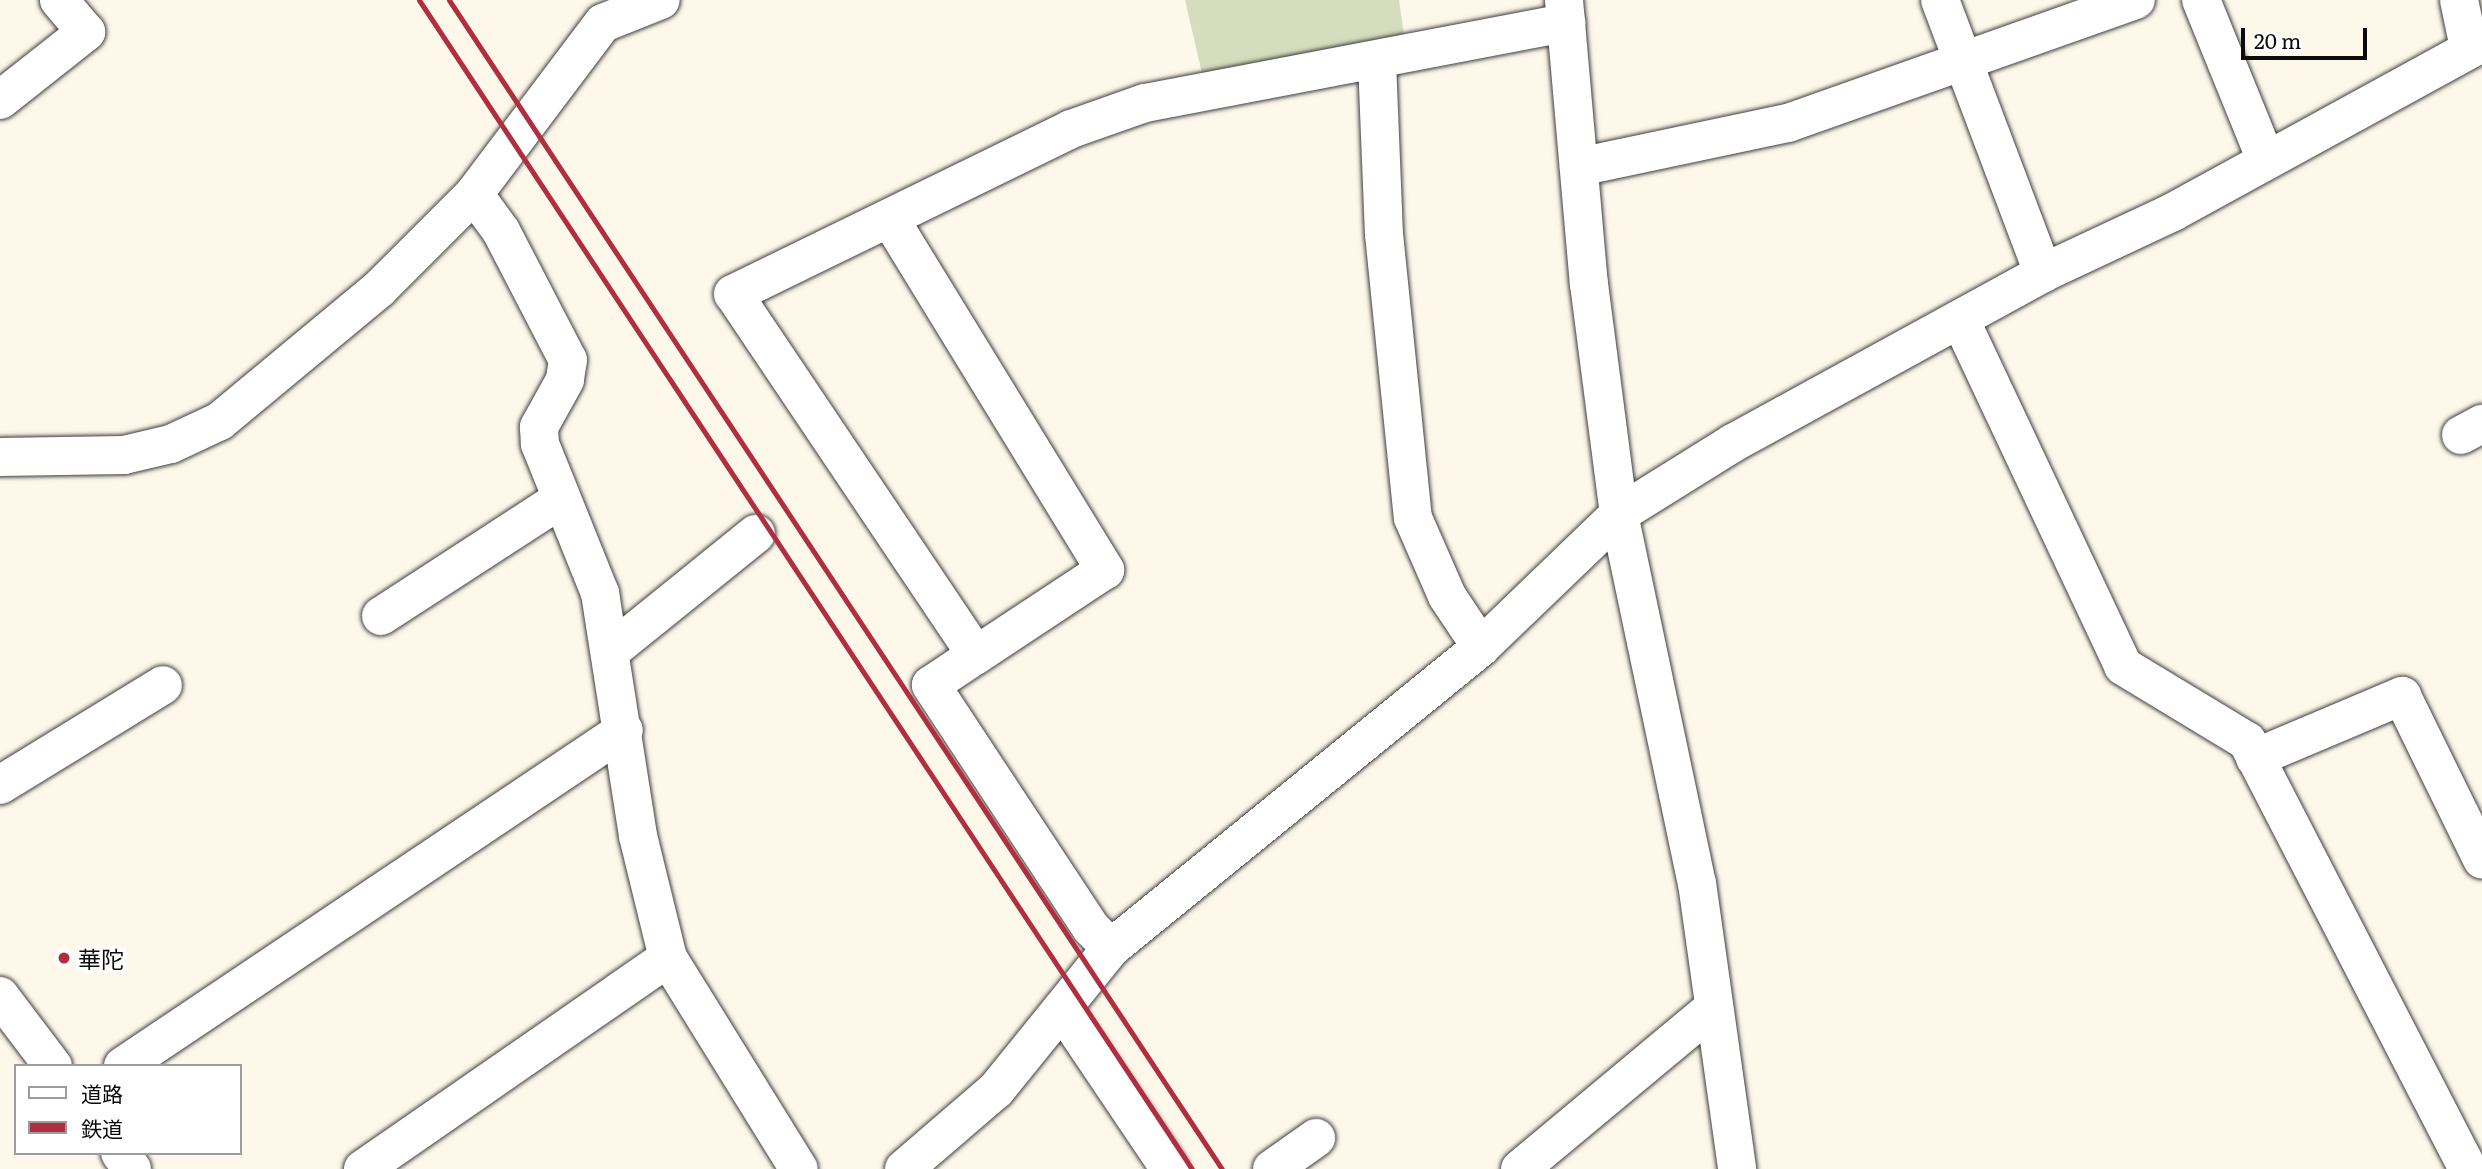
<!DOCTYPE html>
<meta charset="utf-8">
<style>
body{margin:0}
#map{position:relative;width:2482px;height:1169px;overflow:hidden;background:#fef8eb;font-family:Literata,"Noto Sans JP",serif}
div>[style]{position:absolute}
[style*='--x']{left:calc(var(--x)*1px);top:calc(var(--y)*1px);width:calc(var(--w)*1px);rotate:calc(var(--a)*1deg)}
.cemetery>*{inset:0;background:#d5ddbe}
.roads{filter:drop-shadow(0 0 2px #3e3e3e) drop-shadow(0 0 2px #3e3e3e)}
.minor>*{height:38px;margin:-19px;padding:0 19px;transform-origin:19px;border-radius:19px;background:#fff}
.rail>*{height:5px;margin:-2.5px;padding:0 2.5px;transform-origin:2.5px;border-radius:2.5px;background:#b02e3f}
.dots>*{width:19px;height:19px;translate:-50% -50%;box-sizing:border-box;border:4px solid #fff;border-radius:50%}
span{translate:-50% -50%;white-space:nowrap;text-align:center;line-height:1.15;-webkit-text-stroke:7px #fff;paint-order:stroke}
.poi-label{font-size:23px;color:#0b0b0b}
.left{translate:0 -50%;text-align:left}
.legend{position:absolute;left:14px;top:1064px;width:228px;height:91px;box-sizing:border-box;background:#fff;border:2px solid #9d9d9d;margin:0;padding:9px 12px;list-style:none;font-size:21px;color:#0b0b0b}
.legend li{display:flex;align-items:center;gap:14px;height:35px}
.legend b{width:35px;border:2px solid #9d9d9d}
.scale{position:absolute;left:2241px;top:28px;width:126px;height:32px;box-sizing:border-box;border:4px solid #0b0b0b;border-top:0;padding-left:9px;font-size:21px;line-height:24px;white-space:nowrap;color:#0b0b0b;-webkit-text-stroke:5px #fff;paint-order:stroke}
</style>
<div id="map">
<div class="cemetery">
<div style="clip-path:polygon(1185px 0,1399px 0,1406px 49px,1204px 82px)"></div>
</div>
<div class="roads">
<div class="minor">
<div style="--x:1564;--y:0;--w:285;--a:85"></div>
<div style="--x:1589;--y:284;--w:232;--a:82.6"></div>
<div style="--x:1619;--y:514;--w:377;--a:78.1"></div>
<div style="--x:1697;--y:883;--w:289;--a:82"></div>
<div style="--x:1940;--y:0;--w:292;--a:69.3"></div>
<div style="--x:2201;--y:0;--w:173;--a:67.9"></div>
<div style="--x:2459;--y:0;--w:49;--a:78.2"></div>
<div style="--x:1377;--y:61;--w:173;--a:87.7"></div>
<div style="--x:1384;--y:234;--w:285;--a:84.2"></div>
<div style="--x:1413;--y:518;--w:85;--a:66.4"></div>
<div style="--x:1447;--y:596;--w:61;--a:56.3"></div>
<div style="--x:0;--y:100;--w:110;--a:-38.3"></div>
<div style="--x:86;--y:32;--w:42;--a:-130.2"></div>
<div style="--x:1579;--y:167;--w:214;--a:-11.9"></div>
<div style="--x:1788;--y:123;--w:369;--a:-19.5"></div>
<div style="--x:474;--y:194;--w:46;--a:53.9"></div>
<div style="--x:501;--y:231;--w:145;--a:62.6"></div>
<div style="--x:568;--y:360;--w:20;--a:99"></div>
<div style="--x:565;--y:380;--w:54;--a:119"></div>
<div style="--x:539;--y:427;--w:17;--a:87"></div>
<div style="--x:540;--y:444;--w:161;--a:68.1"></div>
<div style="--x:600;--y:593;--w:246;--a:81.1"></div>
<div style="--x:638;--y:836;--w:126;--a:76.2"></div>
<div style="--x:668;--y:958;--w:248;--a:58.2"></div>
<div style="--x:890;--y:219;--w:412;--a:58.5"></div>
<div style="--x:1105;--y:570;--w:154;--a:146.6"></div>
<div style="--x:1960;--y:319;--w:383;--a:64.8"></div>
<div style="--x:2123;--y:666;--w:145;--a:31.2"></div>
<div style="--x:2247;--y:741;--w:482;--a:62.7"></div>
<div style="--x:2461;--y:435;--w:24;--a:-28"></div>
<div style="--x:0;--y:457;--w:124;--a:-0.9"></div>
<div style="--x:124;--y:455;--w:48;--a:-13.2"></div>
<div style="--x:171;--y:444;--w:54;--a:-25.1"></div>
<div style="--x:220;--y:421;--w:207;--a:-39.7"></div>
<div style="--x:379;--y:289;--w:134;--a:-45"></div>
<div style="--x:474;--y:194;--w:214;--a:-53"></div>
<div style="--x:603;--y:23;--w:62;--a:-21.6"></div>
<div style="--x:381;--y:616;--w:211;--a:-33"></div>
<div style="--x:612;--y:650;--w:185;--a:-38.9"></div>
<div style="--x:2255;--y:758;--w:160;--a:-22.9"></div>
<div style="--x:2402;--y:696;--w:182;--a:63.9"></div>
<div style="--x:0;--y:785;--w:191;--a:-31.5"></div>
<div style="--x:1111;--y:948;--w:28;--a:-135"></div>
<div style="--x:1091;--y:928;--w:291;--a:-123.4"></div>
<div style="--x:931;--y:685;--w:54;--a:-33.7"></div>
<div style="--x:976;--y:655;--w:435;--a:-123.9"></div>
<div style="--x:733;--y:294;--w:376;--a:-26"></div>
<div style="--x:1071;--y:129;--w:78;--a:-19.4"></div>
<div style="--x:1145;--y:103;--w:429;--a:-10.8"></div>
<div style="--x:0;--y:996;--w:88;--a:52.9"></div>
<div style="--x:1062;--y:1009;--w:193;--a:56"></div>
<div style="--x:123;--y:1066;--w:603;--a:-33.85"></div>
<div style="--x:120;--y:1153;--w:20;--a:53"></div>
<div style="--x:363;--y:1169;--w:371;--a:-34.7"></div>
<div style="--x:904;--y:1169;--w:121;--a:-40.7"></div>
<div style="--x:996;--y:1090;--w:183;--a:-51"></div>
<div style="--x:1111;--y:948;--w:477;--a:-39.1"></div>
<div style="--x:1481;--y:647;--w:192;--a:-43.9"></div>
<div style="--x:1619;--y:514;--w:134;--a:-31.9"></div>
<div style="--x:1733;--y:443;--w:354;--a:-28.7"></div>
<div style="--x:2043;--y:273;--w:144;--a:-25.1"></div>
<div style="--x:2173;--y:212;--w:352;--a:-28.7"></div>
<div style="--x:1272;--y:1169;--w:54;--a:-35.2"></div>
<div style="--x:1520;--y:1169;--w:251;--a:-39.8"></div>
</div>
</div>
<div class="rail">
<div style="--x:419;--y:0;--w:1401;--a:56.53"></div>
<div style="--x:449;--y:0;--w:1401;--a:56.53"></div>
</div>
<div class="dots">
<div style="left:64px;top:958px;background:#b02e3f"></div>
</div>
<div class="poi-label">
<span class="left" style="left:78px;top:958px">華陀</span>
</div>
<ul class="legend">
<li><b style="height:9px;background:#fff"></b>道路</li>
<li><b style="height:9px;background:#b02e3f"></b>鉄道</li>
</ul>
<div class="scale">20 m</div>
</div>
